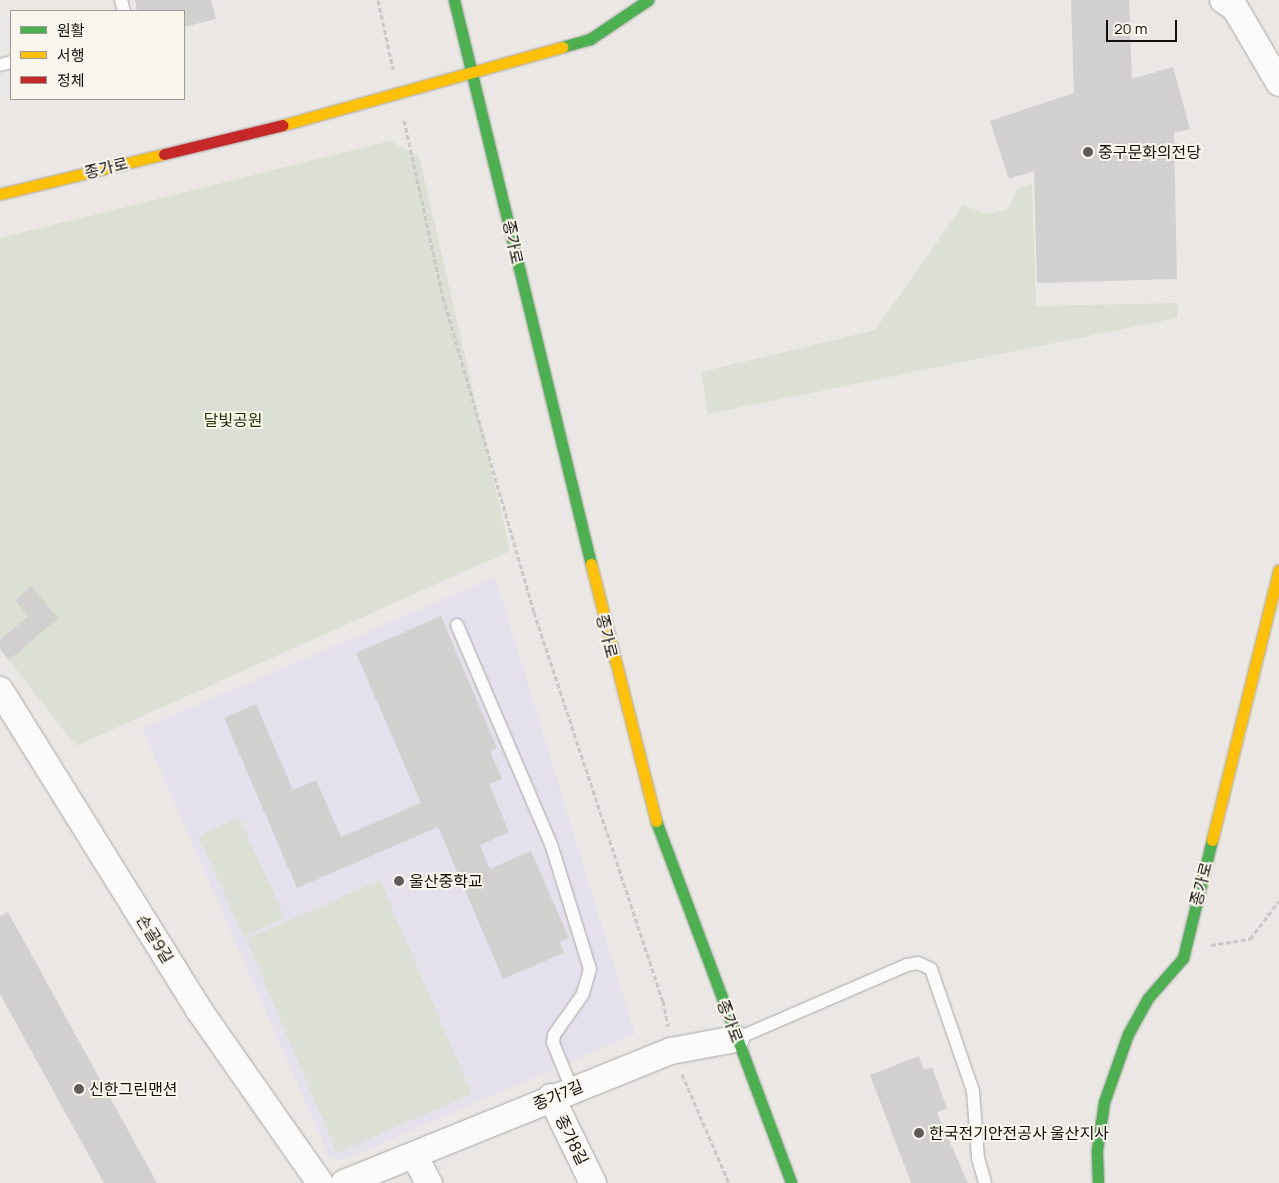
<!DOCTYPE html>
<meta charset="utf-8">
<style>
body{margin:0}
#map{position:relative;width:1279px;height:1183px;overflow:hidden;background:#eae7e4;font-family:Manrope,"Noto Sans KR",sans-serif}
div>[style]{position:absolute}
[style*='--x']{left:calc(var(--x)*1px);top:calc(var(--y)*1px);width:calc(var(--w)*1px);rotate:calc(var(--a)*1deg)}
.education>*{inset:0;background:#e4e1ec}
.green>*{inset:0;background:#dce0d4}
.building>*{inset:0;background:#d1d0cf}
.path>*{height:3px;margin-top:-1.5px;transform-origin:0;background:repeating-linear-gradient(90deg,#cac8c7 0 5px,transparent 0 7.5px)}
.roads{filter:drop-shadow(0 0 1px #a8a6a4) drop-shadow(0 0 1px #a8a6a4)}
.lane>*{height:12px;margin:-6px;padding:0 6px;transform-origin:6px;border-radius:6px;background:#fcfbfb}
.street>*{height:26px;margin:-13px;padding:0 13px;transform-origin:13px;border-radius:13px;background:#fcfbfb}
.fast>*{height:11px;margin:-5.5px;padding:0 5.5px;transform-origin:5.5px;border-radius:5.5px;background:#4caf50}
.slow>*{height:11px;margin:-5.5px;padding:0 5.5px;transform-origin:5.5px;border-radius:5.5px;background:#ffc107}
.jam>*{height:11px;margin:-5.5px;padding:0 5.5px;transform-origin:5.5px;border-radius:5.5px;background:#c62828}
.dots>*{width:14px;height:14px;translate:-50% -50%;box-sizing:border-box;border:2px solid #faf6ee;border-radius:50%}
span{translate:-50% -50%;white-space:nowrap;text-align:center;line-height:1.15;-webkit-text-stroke:4px #faf6ee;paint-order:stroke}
.poi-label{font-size:16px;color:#12110e}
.left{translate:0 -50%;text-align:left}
.street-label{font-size:16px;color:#12110e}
.park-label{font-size:16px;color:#213303}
.legend{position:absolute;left:10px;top:10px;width:175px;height:90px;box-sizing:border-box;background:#faf6ee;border:1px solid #9d9a94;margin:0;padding:6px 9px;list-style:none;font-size:15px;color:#12110e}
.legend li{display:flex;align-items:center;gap:10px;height:25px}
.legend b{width:25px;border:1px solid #9d9a94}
.scale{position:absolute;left:1106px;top:20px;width:71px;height:22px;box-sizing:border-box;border:2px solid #12110e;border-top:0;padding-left:6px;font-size:15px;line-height:18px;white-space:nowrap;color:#12110e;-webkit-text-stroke:4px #faf6ee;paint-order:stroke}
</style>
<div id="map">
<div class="education">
<div style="clip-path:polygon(495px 577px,635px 1034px,344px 1160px,330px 1158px,142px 728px)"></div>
</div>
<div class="green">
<div style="clip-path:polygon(390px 141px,419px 156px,510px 551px,76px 746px,0 649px,0 238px)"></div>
<div style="clip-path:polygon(1032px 184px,1036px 306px,1178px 303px,1177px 318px,708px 414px,701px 372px,875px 330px,963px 205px,987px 214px,1008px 209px,1018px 188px)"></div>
<div style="clip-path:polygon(239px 817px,285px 918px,244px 937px,198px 836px)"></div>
<div style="clip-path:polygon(380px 880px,472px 1094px,337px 1153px,246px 939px)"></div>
</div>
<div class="building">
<div style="clip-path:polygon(135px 0,211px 0,216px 19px,184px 27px,184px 11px,137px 11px)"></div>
<div style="clip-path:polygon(1071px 0,1129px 0,1132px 79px,1173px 67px,1190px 129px,1174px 133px,1177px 279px,1037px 283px,1034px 171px,1009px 179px,990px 121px,1074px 93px)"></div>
<div style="clip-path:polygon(31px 586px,58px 618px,9px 660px,0 649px,0 640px,28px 616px,15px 600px)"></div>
<div style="clip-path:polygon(441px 616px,497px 748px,490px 751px,502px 779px,489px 784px,509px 832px,480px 845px,490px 869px,531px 851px,569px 938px,560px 942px,564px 953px,503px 979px,438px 827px,297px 888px,224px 718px,256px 704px,293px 790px,316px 780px,341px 837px,421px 803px,356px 653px)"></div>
<div style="clip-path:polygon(8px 912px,157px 1183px,104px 1183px,0 994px,0 916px)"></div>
<div style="clip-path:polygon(919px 1056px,924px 1070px,932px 1067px,947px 1108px,937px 1113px,968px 1183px,911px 1183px,870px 1075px)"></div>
</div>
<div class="path">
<div style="--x:378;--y:0;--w:71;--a:77.7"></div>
<div style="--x:404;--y:120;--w:181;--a:77.6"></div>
<div style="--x:443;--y:297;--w:328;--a:73.9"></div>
<div style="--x:534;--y:612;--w:410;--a:71.7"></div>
<div style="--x:663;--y:1001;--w:26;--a:79"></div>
<div style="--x:1211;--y:945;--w:39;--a:-9"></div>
<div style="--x:1250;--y:939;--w:48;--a:-52.7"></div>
<div style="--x:682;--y:1074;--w:119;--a:66.7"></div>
</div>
<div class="roads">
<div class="lane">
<div style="--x:121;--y:0;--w:11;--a:75"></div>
<div style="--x:0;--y:65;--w:11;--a:-15"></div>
<div style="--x:457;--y:625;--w:238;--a:66.8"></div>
<div style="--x:551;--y:844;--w:131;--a:72.7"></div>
<div style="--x:590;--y:969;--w:26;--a:106"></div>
<div style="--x:583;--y:994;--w:50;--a:125.3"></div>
<div style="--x:554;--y:1035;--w:8;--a:97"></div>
<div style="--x:553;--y:1043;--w:50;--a:67.6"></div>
<div style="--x:736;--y:1039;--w:186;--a:-23.4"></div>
<div style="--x:907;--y:965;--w:11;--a:-10"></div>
<div style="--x:918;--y:963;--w:14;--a:25"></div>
<div style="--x:931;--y:969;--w:129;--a:71"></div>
<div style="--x:973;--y:1091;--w:67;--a:85.7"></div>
<div style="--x:978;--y:1158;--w:26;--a:74"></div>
</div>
<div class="street">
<div style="--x:1223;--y:0;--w:14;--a:34"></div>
<div style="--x:1235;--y:8;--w:87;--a:59.6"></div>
<div style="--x:0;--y:690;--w:377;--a:58.1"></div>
<div style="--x:199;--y:1010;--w:211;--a:55"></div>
<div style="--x:551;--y:1097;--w:96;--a:64"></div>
<div style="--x:414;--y:1155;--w:32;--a:62"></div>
<div style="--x:344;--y:1183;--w:353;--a:-22"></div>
<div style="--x:671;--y:1051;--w:66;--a:-10.5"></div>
</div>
<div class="fast">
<div style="--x:454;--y:0;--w:580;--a:76.35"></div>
<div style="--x:562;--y:47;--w:29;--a:-16"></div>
<div style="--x:590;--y:39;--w:70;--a:-33.9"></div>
<div style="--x:656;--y:821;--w:386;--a:69.5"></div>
<div style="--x:1098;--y:1183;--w:33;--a:-92"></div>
<div style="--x:1097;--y:1150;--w:49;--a:-81.7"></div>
<div style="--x:1104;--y:1102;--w:72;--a:-70.6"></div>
<div style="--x:1128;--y:1034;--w:41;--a:-60.9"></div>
<div style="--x:1148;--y:998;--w:53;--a:-48.8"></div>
<div style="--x:1183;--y:958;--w:122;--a:-76.2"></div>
</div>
<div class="slow">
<div style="--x:283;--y:125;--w:290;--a:-15.6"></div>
<div style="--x:0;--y:194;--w:169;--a:-13.7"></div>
<div style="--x:591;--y:564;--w:265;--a:75.8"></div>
<div style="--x:1212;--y:840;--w:278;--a:-76.1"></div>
</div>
<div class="jam">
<div style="--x:164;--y:154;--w:122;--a:-13.7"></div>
</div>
</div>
<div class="dots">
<div style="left:1088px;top:152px;background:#5e5c59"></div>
<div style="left:399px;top:881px;background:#5e5c59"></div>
<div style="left:79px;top:1089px;background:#5e5c59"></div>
<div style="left:919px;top:1133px;background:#5e5c59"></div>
</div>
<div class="poi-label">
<span class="left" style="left:1098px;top:152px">중구문화의전당</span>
<span class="left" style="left:409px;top:881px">울산중학교</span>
<span class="left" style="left:89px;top:1089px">신한그린맨션</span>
<span class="left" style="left:929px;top:1133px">한국전기안전공사 울산지사</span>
</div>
<div class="street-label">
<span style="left:106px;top:168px;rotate:-14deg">종가로</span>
<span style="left:513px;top:242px;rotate:78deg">종가로</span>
<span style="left:607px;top:636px;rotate:76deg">종가로</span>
<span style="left:1201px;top:884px;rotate:-76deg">종가로</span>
<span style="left:155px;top:939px;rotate:58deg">손골9길</span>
<span style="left:730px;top:1021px;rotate:69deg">종가로</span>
<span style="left:558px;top:1095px;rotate:-22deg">종가7길</span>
<span style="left:572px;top:1140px;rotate:64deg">종가8길</span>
</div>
<div class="park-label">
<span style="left:233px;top:420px">달빛공원</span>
</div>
<ul class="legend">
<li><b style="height:6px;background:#4caf50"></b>원활</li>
<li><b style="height:6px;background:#ffc107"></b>서행</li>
<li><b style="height:6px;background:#c62828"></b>정체</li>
</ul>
<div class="scale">20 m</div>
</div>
